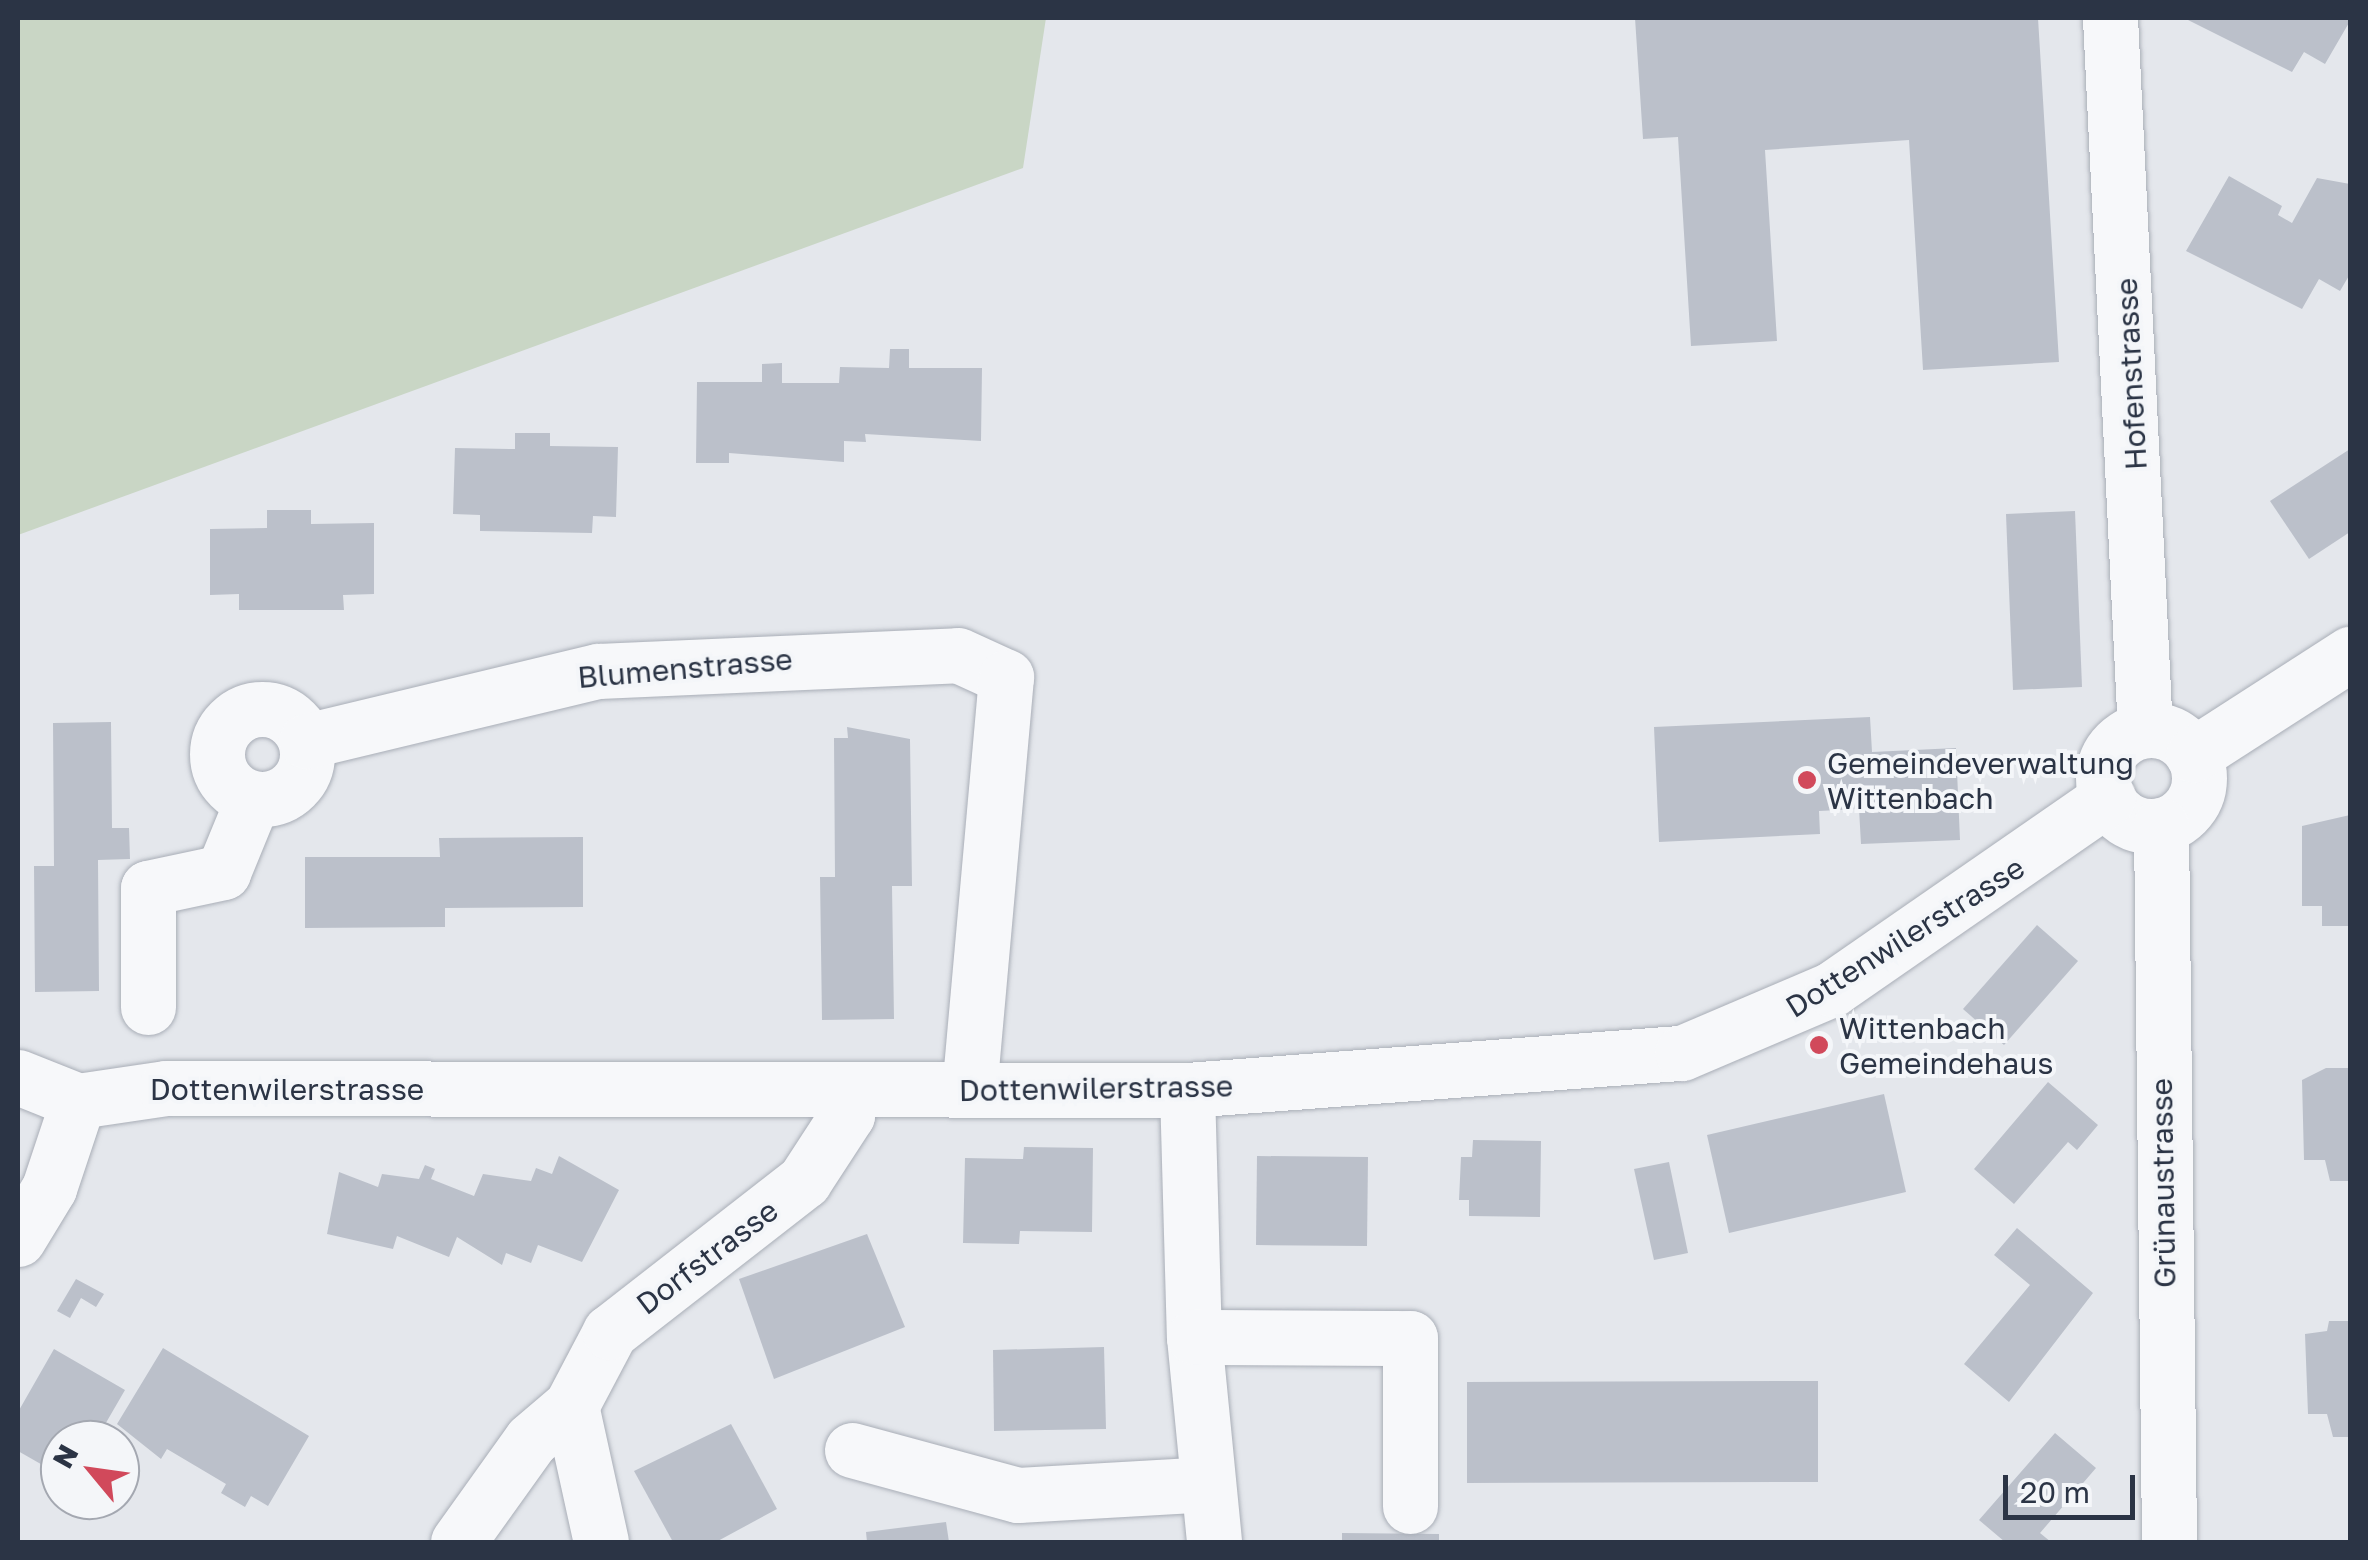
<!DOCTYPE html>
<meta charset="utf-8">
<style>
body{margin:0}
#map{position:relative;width:2368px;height:1560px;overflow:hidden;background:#e4e7ec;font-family:"Golos Text",sans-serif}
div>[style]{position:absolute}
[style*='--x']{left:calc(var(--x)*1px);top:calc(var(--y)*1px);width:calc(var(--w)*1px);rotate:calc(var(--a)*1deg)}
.green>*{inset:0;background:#c9d6c5}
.building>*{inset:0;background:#bbc0ca}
.roads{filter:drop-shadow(0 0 2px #a9aeb7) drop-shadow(0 0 2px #a9aeb7)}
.minor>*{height:55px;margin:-27.5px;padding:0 27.5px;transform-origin:27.5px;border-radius:27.5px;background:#f7f8fa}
.minor>.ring{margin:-27.5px;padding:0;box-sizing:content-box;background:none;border:55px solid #f7f8fa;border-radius:50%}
.dots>*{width:28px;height:28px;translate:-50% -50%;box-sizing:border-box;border:5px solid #f4f6f9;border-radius:50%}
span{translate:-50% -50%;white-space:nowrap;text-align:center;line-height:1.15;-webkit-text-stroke:8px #f4f6f9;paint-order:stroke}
.street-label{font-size:30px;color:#2b3445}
.poi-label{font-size:30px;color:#2b3445}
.left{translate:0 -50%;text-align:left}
.frame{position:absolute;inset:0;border:20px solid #2b3445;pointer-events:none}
.north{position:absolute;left:40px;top:1420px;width:100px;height:100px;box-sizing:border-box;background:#f4f6f9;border:2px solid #a4a8b1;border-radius:50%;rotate:299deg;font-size:28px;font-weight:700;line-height:40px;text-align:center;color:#2b3445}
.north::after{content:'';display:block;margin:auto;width:35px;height:45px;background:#d1495b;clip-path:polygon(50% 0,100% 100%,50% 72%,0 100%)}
.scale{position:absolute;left:2003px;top:1475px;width:132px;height:45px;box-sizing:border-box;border:5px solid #2b3445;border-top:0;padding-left:12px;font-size:30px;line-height:35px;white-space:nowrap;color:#2b3445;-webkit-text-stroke:8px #f4f6f9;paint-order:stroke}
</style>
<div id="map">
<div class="green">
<div style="clip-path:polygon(18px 18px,1046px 18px,1023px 168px,18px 535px)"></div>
</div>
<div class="building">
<div style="clip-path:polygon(1635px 18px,2038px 18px,2059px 362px,1923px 370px,1909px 140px,1765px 150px,1777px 341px,1691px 346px,1678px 137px,1643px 139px)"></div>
<div style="clip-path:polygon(2184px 18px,2350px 18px,2350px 21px,2325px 64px,2304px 52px,2292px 72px)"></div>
<div style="clip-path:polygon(2229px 176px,2282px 206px,2278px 215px,2292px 223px,2317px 178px,2350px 184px,2350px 274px,2340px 291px,2319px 279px,2302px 309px,2186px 251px)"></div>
<div style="clip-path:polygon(890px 349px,909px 349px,909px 368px,982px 368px,981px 441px,865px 434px,866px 442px,844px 441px,844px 462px,729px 453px,729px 463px,696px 463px,697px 382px,762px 382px,762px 364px,782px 363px,782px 383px,839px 383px,840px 367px,889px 368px)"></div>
<div style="clip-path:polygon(515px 433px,550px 433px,550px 446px,618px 447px,616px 517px,593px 516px,592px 533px,480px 531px,480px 515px,453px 514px,455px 448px,515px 449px)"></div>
<div style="clip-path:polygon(2350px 449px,2350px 532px,2309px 559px,2270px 501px)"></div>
<div style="clip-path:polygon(267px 510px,311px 510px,311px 524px,374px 523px,374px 594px,343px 595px,344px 610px,239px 610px,239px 594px,210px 595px,210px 529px,267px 528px)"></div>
<div style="clip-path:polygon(2075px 511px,2082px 687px,2013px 690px,2006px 514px)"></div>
<div style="clip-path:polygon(1870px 717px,1872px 752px,1956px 748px,1960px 840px,1861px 844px,1859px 809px,1819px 811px,1820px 834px,1659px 842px,1654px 727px)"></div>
<div style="clip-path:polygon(111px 722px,112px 828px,129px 828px,130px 859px,98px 860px,99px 991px,35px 992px,34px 866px,54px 866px,53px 723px)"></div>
<div style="clip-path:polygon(847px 727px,910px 739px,912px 886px,892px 886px,894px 1019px,822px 1020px,820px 877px,835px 877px,834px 738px,848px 738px)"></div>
<div style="clip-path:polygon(2350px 815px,2350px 926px,2322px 926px,2322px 906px,2302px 906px,2302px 826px)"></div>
<div style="clip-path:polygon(583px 837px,583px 907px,445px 908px,445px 927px,305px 928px,305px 857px,440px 857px,439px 838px)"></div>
<div style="clip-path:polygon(2037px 925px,2078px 961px,2004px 1045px,1963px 1009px)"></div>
<div style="clip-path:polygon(2326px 1068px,2350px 1068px,2350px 1181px,2330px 1181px,2325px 1160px,2304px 1160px,2302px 1080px)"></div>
<div style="clip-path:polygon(2048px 1082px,2098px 1125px,2077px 1150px,2068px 1142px,2014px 1204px,1974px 1169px)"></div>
<div style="clip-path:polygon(1884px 1094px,1906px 1192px,1729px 1233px,1707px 1135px)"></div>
<div style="clip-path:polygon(1473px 1140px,1541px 1141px,1540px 1217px,1469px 1216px,1469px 1200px,1459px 1200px,1461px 1157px,1472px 1157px)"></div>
<div style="clip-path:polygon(1024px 1147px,1093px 1148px,1092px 1232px,1020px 1231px,1019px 1244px,963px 1243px,965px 1158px,1023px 1159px)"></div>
<div style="clip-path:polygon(559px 1156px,619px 1190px,582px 1262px,538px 1245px,531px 1263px,506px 1253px,502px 1265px,457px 1237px,449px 1257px,397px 1236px,393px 1249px,327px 1234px,339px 1172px,378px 1187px,382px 1174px,419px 1179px,425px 1165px,435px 1169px,431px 1179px,474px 1196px,483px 1174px,531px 1181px,536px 1168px,552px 1174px)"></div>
<div style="clip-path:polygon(1257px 1156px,1368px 1157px,1367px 1246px,1256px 1245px)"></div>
<div style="clip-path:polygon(1669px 1162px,1688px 1253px,1654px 1260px,1634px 1169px)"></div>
<div style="clip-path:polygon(2017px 1228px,2093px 1293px,2009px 1402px,1964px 1364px,2030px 1285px,1994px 1255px)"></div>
<div style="clip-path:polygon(867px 1234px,905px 1327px,774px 1379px,739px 1279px)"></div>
<div style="clip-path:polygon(76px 1279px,104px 1294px,96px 1307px,81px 1298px,70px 1318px,57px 1311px)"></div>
<div style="clip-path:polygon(2329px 1321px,2350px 1321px,2350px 1437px,2333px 1437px,2327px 1414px,2308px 1414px,2305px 1334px,2327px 1331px)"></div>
<div style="clip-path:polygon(1104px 1347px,1106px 1429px,994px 1431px,993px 1350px)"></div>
<div style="clip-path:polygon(163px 1348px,309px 1436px,268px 1506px,251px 1496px,245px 1507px,221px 1493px,226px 1484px,167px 1449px,161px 1459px,117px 1424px)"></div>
<div style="clip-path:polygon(54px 1349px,125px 1390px,96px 1440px,60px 1440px,60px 1475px,18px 1451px,18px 1412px)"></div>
<div style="clip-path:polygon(1818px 1381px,1818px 1482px,1467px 1483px,1467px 1382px)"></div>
<div style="clip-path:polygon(731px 1424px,777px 1509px,716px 1542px,673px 1542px,634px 1471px)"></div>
<div style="clip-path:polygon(2055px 1433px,2096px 1468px,2040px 1533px,2051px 1542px,2005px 1542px,1979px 1520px)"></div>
<div style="clip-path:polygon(946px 1522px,949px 1542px,867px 1542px,866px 1532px)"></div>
<div style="clip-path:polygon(1342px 1533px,1439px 1534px,1439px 1542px,1342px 1542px)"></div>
</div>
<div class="roads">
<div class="minor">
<div style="--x:2110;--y:18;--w:713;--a:87.19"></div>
<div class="ring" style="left:217px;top:709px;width:35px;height:35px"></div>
<div class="ring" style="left:2103px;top:730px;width:41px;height:41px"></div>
<div style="--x:306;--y:741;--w:300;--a:-13.5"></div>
<div style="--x:598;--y:671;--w:360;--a:-2.5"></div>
<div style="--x:958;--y:655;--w:53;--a:24.6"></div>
<div style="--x:1006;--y:677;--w:414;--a:95.1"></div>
<div style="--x:2193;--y:755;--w:187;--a:-32.8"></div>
<div style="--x:2161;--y:825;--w:717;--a:89.36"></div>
<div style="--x:148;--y:1007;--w:119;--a:-90"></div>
<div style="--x:148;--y:888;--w:77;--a:-12"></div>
<div style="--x:223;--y:872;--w:79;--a:-67.7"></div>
<div style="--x:18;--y:1077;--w:65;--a:21.8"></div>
<div style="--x:78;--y:1101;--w:89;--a:-8.4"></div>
<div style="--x:166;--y:1088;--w:1021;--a:0.11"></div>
<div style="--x:1187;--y:1090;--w:496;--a:-4.3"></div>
<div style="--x:1682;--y:1053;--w:163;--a:-23.1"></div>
<div style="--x:1832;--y:989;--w:336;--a:-34.7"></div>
<div style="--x:1187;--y:1090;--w:247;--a:88.4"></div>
<div style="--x:1194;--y:1337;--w:206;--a:84.4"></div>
<div style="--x:18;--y:1239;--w:60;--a:-58.7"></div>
<div style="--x:49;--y:1188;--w:92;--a:-71.6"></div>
<div style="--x:1194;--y:1337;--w:216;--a:0.3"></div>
<div style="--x:1410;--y:1338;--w:168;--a:90"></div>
<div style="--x:852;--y:1450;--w:172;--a:15.2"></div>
<div style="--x:1018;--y:1495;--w:188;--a:-3.3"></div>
<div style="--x:458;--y:1542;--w:125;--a:-54.4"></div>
<div style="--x:531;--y:1440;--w:52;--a:-40.4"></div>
<div style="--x:601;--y:1542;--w:139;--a:-102.4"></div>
<div style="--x:571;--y:1406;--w:84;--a:-62.2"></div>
<div style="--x:610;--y:1332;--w:246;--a:-37.9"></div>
<div style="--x:804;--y:1181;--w:79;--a:-56.9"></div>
<div style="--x:847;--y:1115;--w:23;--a:-88"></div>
</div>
</div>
<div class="dots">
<div style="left:1807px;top:780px;background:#d1495b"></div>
<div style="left:1819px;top:1045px;background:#d1495b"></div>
</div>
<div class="street-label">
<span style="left:2131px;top:374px;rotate:-93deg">Hofenstrasse</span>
<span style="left:685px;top:668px;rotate:-5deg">Blumenstrasse</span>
<span style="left:1905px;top:937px;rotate:-32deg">Dottenwilerstrasse</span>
<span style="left:1096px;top:1088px;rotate:-1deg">Dottenwilerstrasse</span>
<span style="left:287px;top:1089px">Dottenwilerstrasse</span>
<span style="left:2163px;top:1183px;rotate:-91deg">Grünaustrasse</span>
<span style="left:707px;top:1257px;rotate:-37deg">Dorfstrasse</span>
</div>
<div class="poi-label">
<span class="left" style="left:1827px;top:780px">Gemeindeverwaltung<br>Wittenbach</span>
<span class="left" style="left:1839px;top:1045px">Wittenbach<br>Gemeindehaus</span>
</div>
<div class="frame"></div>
<div class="north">N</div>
<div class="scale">20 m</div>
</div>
